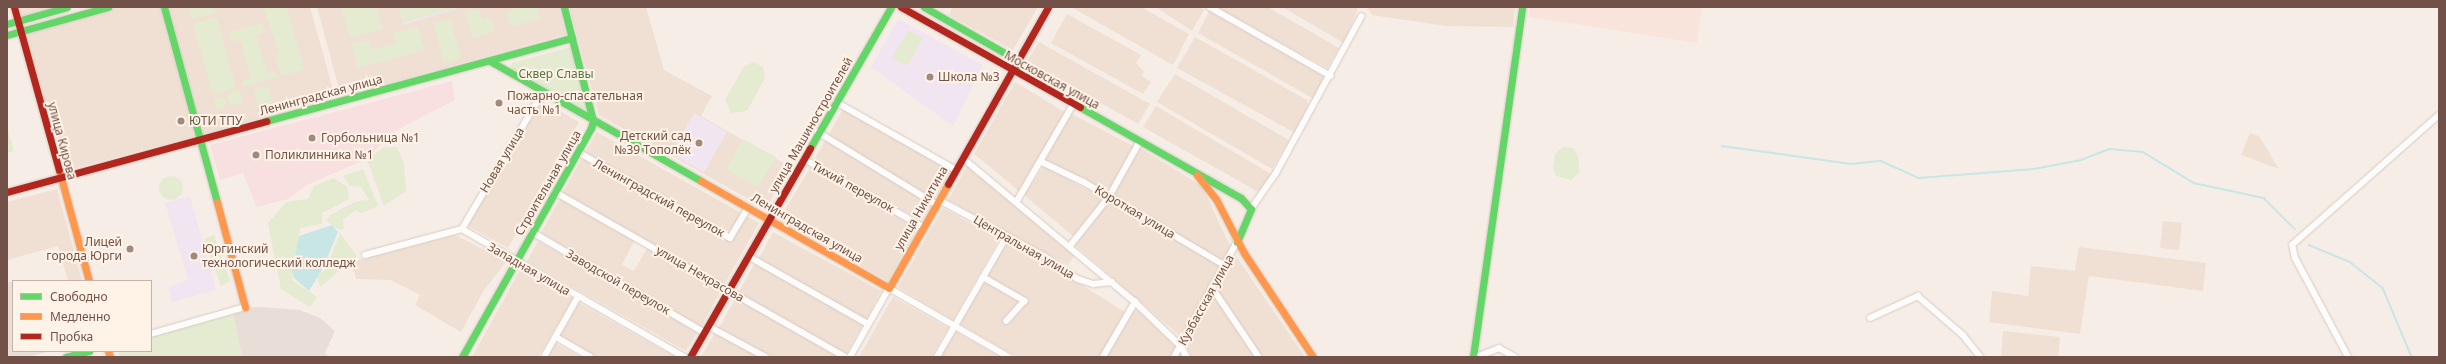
<!DOCTYPE html>
<meta charset="utf-8">
<style>
body{margin:0}
#map{position:relative;width:2446px;height:364px;overflow:hidden;background:#f6eee6;font-family:"Noto Sans",sans-serif}
div>[style]{position:absolute}
[style*='--x']{left:calc(var(--x)*1px);top:calc(var(--y)*1px);width:calc(var(--w)*1px);rotate:calc(var(--a)*1deg)}
.residential>*{inset:0;background:#efe0d3}
.commercial>*{inset:0;background:#f9e4dc}
.industrial>*{inset:0;background:#e8ded7}
.education>*{inset:0;background:#f0e5f0}
.medical>*{inset:0;background:#f8dfe0}
.green>*{inset:0;background:#e4ebd1}
.round{border-radius:50%}
.water>*{inset:0;background:#c8e6e5}
.stream>*{height:1.5px;margin:-0.75px;padding:0 0.75px;transform-origin:0.75px;border-radius:0.75px;background:#c8e6e5}
.roads{filter:drop-shadow(0 0 1px #d7cbc4) drop-shadow(0 0 1px #d7cbc4)}
.street>*{height:5.5px;margin:-2.75px;padding:0 2.75px;transform-origin:2.75px;border-radius:2.75px;background:#fefcfb}
.fast>*{height:7px;margin:-3.5px;padding:0 3.5px;transform-origin:3.5px;border-radius:3.5px;background:#63d668}
.slow>*{height:7px;margin:-3.5px;padding:0 3.5px;transform-origin:3.5px;border-radius:3.5px;background:#ff974d}
.jam>*{height:7px;margin:-3.5px;padding:0 3.5px;transform-origin:3.5px;border-radius:3.5px;background:#b3261e}
.dots>*{width:11px;height:11px;translate:-50% -50%;box-sizing:border-box;border:2px solid #fff2e6;border-radius:50%}
span{translate:-50% -50%;white-space:nowrap;text-align:center;line-height:1.15;-webkit-text-stroke:4px #fff2e6;paint-order:stroke}
.park-label{font-size:12px;color:#577840}
.poi-label{font-size:12px;color:#725248}
.left{translate:0 -50%;text-align:left}
.right{translate:-100% -50%;text-align:right}
.street-label{font-size:12px;color:#725248}
.frame{position:absolute;inset:0;border:8px solid #725248;pointer-events:none}
.legend{position:absolute;left:12px;top:280px;width:140px;height:72px;box-sizing:border-box;background:#fff2e6;border:1px solid #c7b2a7;margin:0;padding:5px 7px;list-style:none;font-size:12px;color:#725248}
.legend li{display:flex;align-items:center;gap:8px;height:20px}
.legend b{width:20px;border:1px solid #c7b2a7}
</style>
<div id="map">
<div class="residential">
<div style="clip-path:polygon(19px 7px,56px 7px,22px 17px)"></div>
<div style="clip-path:polygon(115px 7px,160px 7px,195px 136px,63px 171px,25px 31px)"></div>
<div style="clip-path:polygon(167px 7px,310px 7px,335px 97px,203px 134px)"></div>
<div style="clip-path:polygon(317px 7px,559px 7px,566px 34px,341px 96px)"></div>
<div style="clip-path:polygon(569px 7px,646px 7px,664px 70px,712px 96px,701px 116px,789px 166px,766px 209px,599px 115px)"></div>
<div style="clip-path:polygon(953px 7px,1038px 7px,1013px 50px,949px 15px)"></div>
<div style="clip-path:polygon(1071px 7px,1141px 7px,1189px 34px,1173px 65px)"></div>
<div style="clip-path:polygon(1156px 7px,1200px 7px,1204px 10px,1192px 31px)"></div>
<div style="clip-path:polygon(1216px 7px,1268px 7px,1339px 48px,1327px 68px)"></div>
<div style="clip-path:polygon(1282px 7px,1354px 7px,1358px 9px,1344px 43px)"></div>
<div style="clip-path:polygon(1367px 7px,1515px 7px,1513px 27px,1446px 26px,1372px 15px)"></div>
<div style="clip-path:polygon(1209px 11px,1327px 77px,1314px 99px,1198px 33px)"></div>
<div style="clip-path:polygon(1067px 14px,1141px 55px,1136px 63px,1144px 72px,1142px 76px,1151px 82px,1143px 94px,1051px 43px)"></div>
<div style="clip-path:polygon(1195px 37px,1307px 100px,1309px 106px,1295px 133px,1177px 68px)"></div>
<div style="clip-path:polygon(1039px 42px,1150px 104px,1138px 124px,1027px 61px)"></div>
<div style="clip-path:polygon(1175px 74px,1289px 140px,1272px 169px,1157px 102px)"></div>
<div style="clip-path:polygon(1015px 82px,1066px 113px,1020px 192px,974px 154px)"></div>
<div style="clip-path:polygon(540px 100px,579px 122px,508px 248px,468px 226px)"></div>
<div style="clip-path:polygon(1156px 106px,1271px 174px,1260px 193px,1143px 127px)"></div>
<div style="clip-path:polygon(843px 109px,952px 170px,921px 220px,813px 162px)"></div>
<div style="clip-path:polygon(1070px 113px,1135px 147px,1109px 194px,1045px 160px)"></div>
<div style="clip-path:polygon(597px 132px,759px 223px,724px 285px,562px 194px)"></div>
<div style="clip-path:polygon(2250px 133px,2259px 136px,2279px 169px,2241px 155px)"></div>
<div style="clip-path:polygon(1140px 148px,1202px 186px,1231px 248px,1223px 261px,1112px 196px)"></div>
<div style="clip-path:polygon(967px 166px,1076px 253px,1068px 265px,948px 200px)"></div>
<div style="clip-path:polygon(1044px 166px,1105px 199px,1074px 237px,1024px 195px)"></div>
<div style="clip-path:polygon(810px 168px,918px 227px,888px 281px,779px 220px)"></div>
<div style="clip-path:polygon(57px 189px,82px 281px,68px 281px,58px 246px,7px 260px,7px 202px)"></div>
<div style="clip-path:polygon(560px 199px,634px 241px,622px 265px,634px 271px,647px 248px,721px 290px,701px 327px,541px 233px)"></div>
<div style="clip-path:polygon(1109px 200px,1221px 266px,1180px 336px,1074px 244px)"></div>
<div style="clip-path:polygon(943px 208px,999px 239px,953px 320px,898px 287px)"></div>
<div style="clip-path:polygon(2163px 221px,2182px 223px,2179px 250px,2160px 248px)"></div>
<div style="clip-path:polygon(773px 232px,881px 291px,866px 320px,758px 260px)"></div>
<div style="clip-path:polygon(455px 235px,507px 261px,484px 290px,461px 332px,415px 305px,420px 295px,390px 280px,356px 279px,351px 262px)"></div>
<div style="clip-path:polygon(538px 241px,698px 331px,686px 351px,527px 261px)"></div>
<div style="clip-path:polygon(1006px 243px,1053px 267px,1125px 312px,1101px 357px,1017px 357px,959px 323px)"></div>
<div style="clip-path:polygon(2079px 247px,2206px 263px,2203px 291px,2089px 276px,2080px 334px,1989px 322px,1992px 291px,2028px 296px,2031px 266px,2075px 271px)"></div>
<div style="clip-path:polygon(1236px 256px,1305px 357px,1261px 357px,1216px 290px)"></div>
<div style="clip-path:polygon(755px 263px,863px 324px,846px 354px,738px 293px)"></div>
<div style="clip-path:polygon(520px 270px,573px 299px,538px 357px,472px 357px)"></div>
<div style="clip-path:polygon(1212px 294px,1256px 357px,1192px 357px,1185px 344px)"></div>
<div style="clip-path:polygon(893px 297px,948px 328px,931px 357px,859px 357px)"></div>
<div style="clip-path:polygon(736px 298px,838px 357px,768px 357px,718px 329px)"></div>
<div style="clip-path:polygon(579px 303px,675px 357px,597px 357px,560px 336px)"></div>
<div style="clip-path:polygon(1139px 310px,1177px 348px,1172px 357px,1107px 357px,1132px 311px)"></div>
<div style="clip-path:polygon(2003px 331px,2060px 337px,2058px 357px,2001px 357px)"></div>
<div style="clip-path:polygon(956px 332px,1000px 357px,940px 357px)"></div>
<div style="clip-path:polygon(715px 333px,758px 357px,701px 357px)"></div>
<div style="clip-path:polygon(555px 343px,580px 357px,548px 357px)"></div>
</div>
<div class="commercial">
<div style="clip-path:polygon(1530px 7px,1702px 7px,1697px 43px,1529px 17px)"></div>
</div>
<div class="industrial">
<div style="clip-path:polygon(13px 281px,13px 351px,50px 351px,29px 357px,7px 357px,7px 283px)"></div>
<div style="clip-path:polygon(260px 307px,300px 310px,320px 318px,335px 331px,325px 353px,328px 357px,242px 357px,233px 314px,244px 308px)"></div>
</div>
<div class="education">
<div style="clip-path:polygon(399px 7px,463px 7px,403px 25px)"></div>
<div style="clip-path:polygon(898px 19px,983px 65px,953px 126px,871px 67px)"></div>
<div style="clip-path:polygon(694px 113px,727px 132px,704px 172px,671px 154px)"></div>
<div style="clip-path:polygon(190px 196px,216px 290px,172px 302px,168px 287px,188px 280px,165px 203px)"></div>
</div>
<div class="medical">
<div style="clip-path:polygon(452px 81px,455px 100px,395px 131px,366px 159px,307px 185px,288px 199px,257px 207px,243px 173px,220px 180px,210px 145px)"></div>
</div>
<div class="green">
<div style="clip-path:polygon(188px 7px,215px 7px,216px 13px,192px 19px)"></div>
<div style="clip-path:polygon(263px 7px,287px 7px,304px 70px,281px 76px,275px 54px,279px 52px)"></div>
<div style="clip-path:polygon(341px 7px,376px 7px,383px 29px,350px 38px)"></div>
<div style="clip-path:polygon(399px 7px,460px 7px,403px 23px)"></div>
<div style="clip-path:polygon(519px 7px,536px 7px,539px 19px,511px 27px,507px 13px)"></div>
<div style="clip-path:polygon(479px 8px,482px 20px,490px 17px,495px 32px,473px 38px,465px 12px)"></div>
<div style="clip-path:polygon(216px 17px,236px 88px,213px 95px,193px 24px)"></div>
<div style="clip-path:polygon(450px 19px,461px 58px,444px 63px,434px 23px)"></div>
<div style="clip-path:polygon(262px 23px,265px 32px,256px 34px,267px 74px,276px 71px,277px 77px,243px 87px,242px 81px,251px 78px,240px 40px,232px 42px,229px 32px)"></div>
<div style="clip-path:polygon(418px 26px,424px 50px,358px 68px,352px 44px,369px 40px,372px 50px,396px 43px,394px 33px)"></div>
<div style="clip-path:polygon(908px 30px,923px 38px,907px 66px,892px 58px)"></div>
<div style="clip-path:polygon(570px 47px,586px 103px,584px 111px,510px 70px,512px 63px)"></div>
<div style="clip-path:polygon(754px 62px,763px 67px,765px 78px,747px 111px,731px 113px,725px 100px,744px 66px)"></div>
<div style="clip-path:polygon(268px 86px,275px 111px,261px 114px,254px 90px)"></div>
<div class="round" style="left:228px;top:91px;width:14px;height:14px"></div>
<div class="round" style="left:214px;top:97px;width:12px;height:12px"></div>
<div style="clip-path:polygon(7px 127px,14px 151px,7px 153px)"></div>
<div style="clip-path:polygon(743px 139px,776px 157px,758px 187px,726px 169px)"></div>
<div style="clip-path:polygon(384px 147px,397px 147px,404px 164px,406px 191px,384px 206px,367px 160px)"></div>
<div style="clip-path:polygon(1563px 147px,1574px 148px,1579px 160px,1579px 173px,1571px 180px,1556px 176px,1553px 170px,1555px 154px)"></div>
<div style="clip-path:polygon(363px 169px,378px 206px,362px 213px,356px 210px,343px 219px,344px 229px,340px 230px,326px 221px,330px 215px,357px 201px,369px 200px,361px 187px,350px 186px,343px 176px)"></div>
<div class="round" style="left:159px;top:176px;width:24px;height:24px"></div>
<div style="clip-path:polygon(334px 178px,347px 187px,349px 199px,322px 213px,322px 224px,300px 228px,292px 280px,317px 297px,310px 307px,281px 289px,268px 223px,286px 202px,308px 199px,314px 186px)"></div>
<div style="clip-path:polygon(340px 233px,357px 256px,320px 287px,317px 276px,326px 269px)"></div>
<div style="clip-path:polygon(214px 235px,230px 281px,221px 286px,204px 239px)"></div>
<div style="clip-path:polygon(233px 314px,242px 357px,120px 357px,118px 351px,151px 351px,151px 336px)"></div>
</div>
<div class="water">
<div style="clip-path:polygon(332px 225px,338px 232px,323px 268px,309px 291px,294px 278px,292px 270px,299px 236px)"></div>
</div>
<div class="stream">
<div style="--x:1722;--y:146;--w:130;--a:7.9"></div>
<div style="--x:1851;--y:164;--w:30;--a:-6"></div>
<div style="--x:1881;--y:161;--w:42;--a:24.1"></div>
<div style="--x:1919;--y:178;--w:115;--a:-4.5"></div>
<div style="--x:2034;--y:169;--w:48;--a:-10.8"></div>
<div style="--x:2081;--y:160;--w:31;--a:-21"></div>
<div style="--x:2110;--y:149;--w:33;--a:5"></div>
<div style="--x:2143;--y:152;--w:60;--a:31.3"></div>
<div style="--x:2194;--y:183;--w:72;--a:12.1"></div>
<div style="--x:2264;--y:198;--w:44;--a:45"></div>
<div style="--x:2309;--y:245;--w:44;--a:22.5"></div>
<div style="--x:2350;--y:262;--w:42;--a:38.2"></div>
<div style="--x:2383;--y:288;--w:75;--a:67.2"></div>
</div>
<div class="roads">
<div class="street">
<div style="--x:1210;--y:7;--w:139;--a:29.7"></div>
<div style="--x:836;--y:102;--w:138;--a:29.5"></div>
<div style="--x:818;--y:132;--w:138;--a:31.4"></div>
<div style="--x:578;--y:152;--w:175;--a:29.5"></div>
<div style="--x:730;--y:238;--w:35;--a:-59"></div>
<div style="--x:963;--y:158;--w:224;--a:39.9"></div>
<div style="--x:1135;--y:302;--w:64;--a:43.7"></div>
<div style="--x:1181;--y:346;--w:13;--a:61"></div>
<div style="--x:804;--y:159;--w:137;--a:29.7"></div>
<div style="--x:1042;--y:162;--w:47;--a:25.5"></div>
<div style="--x:1084;--y:182;--w:165;--a:30.6"></div>
<div style="--x:555;--y:192;--w:334;--a:29.6"></div>
<div style="--x:939;--y:200;--w:119;--a:28.1"></div>
<div style="--x:1044;--y:256;--w:41;--a:34.1"></div>
<div style="--x:1078;--y:279;--w:16;--a:18"></div>
<div style="--x:1093;--y:284;--w:19;--a:-6"></div>
<div style="--x:1017;--y:201;--w:113;--a:-59.8"></div>
<div style="--x:1251;--y:209;--w:44;--a:-55.2"></div>
<div style="--x:1276;--y:173;--w:178;--a:-61.4"></div>
<div style="--x:462;--y:229;--w:159;--a:-59.4"></div>
<div style="--x:532;--y:232;--w:199;--a:30.2"></div>
<div style="--x:1070;--y:246;--w:63;--a:-51.5"></div>
<div style="--x:1109;--y:197;--w:64;--a:-61"></div>
<div style="--x:365;--y:255;--w:100;--a:-15"></div>
<div style="--x:462;--y:229;--w:257;--a:29.9"></div>
<div style="--x:748;--y:256;--w:138;--a:29.5"></div>
<div style="--x:983;--y:277;--w:48;--a:29.7"></div>
<div style="--x:1025;--y:301;--w:27;--a:132"></div>
<div style="--x:1212;--y:287;--w:84;--a:56.1"></div>
<div style="--x:1870;--y:318;--w:53;--a:-24.6"></div>
<div style="--x:1918;--y:296;--w:60;--a:40.9"></div>
<div style="--x:1963;--y:335;--w:28;--a:51"></div>
<div style="--x:708;--y:326;--w:66;--a:28.1"></div>
<div style="--x:151;--y:334;--w:98;--a:-16"></div>
<div style="--x:556;--y:337;--w:39;--a:30"></div>
<div style="--x:544;--y:357;--w:69;--a:-60.5"></div>
<div style="--x:850;--y:357;--w:79;--a:-60.5"></div>
<div style="--x:889;--y:288;--w:138;--a:29.9"></div>
<div style="--x:937;--y:357;--w:140;--a:-60"></div>
<div style="--x:1103;--y:357;--w:64;--a:-59.8"></div>
<div style="--x:1174;--y:357;--w:131;--a:-61.3"></div>
<div style="--x:1476;--y:357;--w:25;--a:-21"></div>
<div style="--x:1499;--y:348;--w:18;--a:29"></div>
<div style="--x:2348;--y:357;--w:112;--a:-118.2"></div>
<div style="--x:2295;--y:258;--w:13;--a:-103"></div>
<div style="--x:2292;--y:245;--w:196;--a:-41.5"></div>
</div>
<div class="fast">
<div style="--x:164;--y:7;--w:202;--a:74.8"></div>
<div style="--x:924;--y:7;--w:97;--a:29.7"></div>
<div style="--x:1008;--y:55;--w:16;--a:47"></div>
<div style="--x:7;--y:24;--w:62;--a:-15.8"></div>
<div style="--x:7;--y:35;--w:105;--a:-15.5"></div>
<div style="--x:490;--y:61;--w:243;--a:29.6"></div>
<div style="--x:1080;--y:107;--w:185;--a:29.5"></div>
<div style="--x:1241;--y:198;--w:15;--a:48"></div>
<div style="--x:1251;--y:209;--w:36;--a:113"></div>
<div style="--x:266;--y:121;--w:317;--a:-15.2"></div>
<div style="--x:810;--y:148;--w:163;--a:-60.1"></div>
<div style="--x:66;--y:357;--w:24;--a:-15"></div>
<div style="--x:462;--y:357;--w:263;--a:-60.6"></div>
<div style="--x:591;--y:128;--w:7;--a:-74"></div>
<div style="--x:593;--y:121;--w:118;--a:-104.3"></div>
<div style="--x:1473;--y:357;--w:353;--a:-82"></div>
</div>
<div class="slow">
<div style="--x:59;--y:170;--w:115;--a:74.9"></div>
<div style="--x:1197;--y:175;--w:31;--a:52"></div>
<div style="--x:1216;--y:199;--w:61;--a:62.6"></div>
<div style="--x:1244;--y:253;--w:125;--a:56.4"></div>
<div style="--x:701;--y:181;--w:216;--a:29.6"></div>
<div style="--x:889;--y:288;--w:120;--a:-60.4"></div>
<div style="--x:217;--y:202;--w:109;--a:75.1"></div>
<div style="--x:108;--y:351;--w:6;--a:72"></div>
</div>
<div class="jam">
<div style="--x:14;--y:7;--w:169;--a:74.6"></div>
<div style="--x:901;--y:7;--w:205;--a:29.2"></div>
<div style="--x:948;--y:184;--w:203;--a:-60.5"></div>
<div style="--x:7;--y:192;--w:269;--a:-15.3"></div>
<div style="--x:690;--y:357;--w:241;--a:-60.1"></div>
</div>
</div>
<div class="dots">
<div style="left:930px;top:77px;background:#a0897f"></div>
<div style="left:499px;top:103px;background:#a0897f"></div>
<div style="left:181px;top:121px;background:#a0897f"></div>
<div style="left:312px;top:138px;background:#a0897f"></div>
<div style="left:699px;top:143px;background:#a0897f"></div>
<div style="left:256px;top:155px;background:#a0897f"></div>
<div style="left:130px;top:249px;background:#a0897f"></div>
<div style="left:194px;top:256px;background:#a0897f"></div>
</div>
<div class="park-label">
<span style="left:556px;top:74px">Сквер Славы</span>
</div>
<div class="poi-label">
<span class="left" style="left:938px;top:77px">Школа №3</span>
<span class="left" style="left:507px;top:103px">Пожарно-спасательная<br>часть №1</span>
<span class="left" style="left:189px;top:121px">ЮТИ ТПУ</span>
<span class="right" style="left:691px;top:143px">Детский сад<br>№39 Тополёк</span>
<span class="left" style="left:321px;top:138px">Горбольница №1</span>
<span class="left" style="left:265px;top:155px">Поликлинника №1</span>
<span class="right" style="left:122px;top:249px">Лицей<br>города Юрги</span>
<span class="left" style="left:202px;top:256px">Юргинский<br>технологический колледж</span>
</div>
<div class="street-label">
<span style="left:1052px;top:80px;rotate:29deg">Московская улица</span>
<span style="left:321px;top:95px;rotate:-15deg">Ленинградская улица</span>
<span style="left:811px;top:125px;rotate:-60deg">улица Машиностроителей</span>
<span style="left:62px;top:141px;rotate:75deg">улица Кирова</span>
<span style="left:502px;top:160px;rotate:-59deg">Новая улица</span>
<span style="left:548px;top:183px;rotate:-60deg">Строительная улица</span>
<span style="left:853px;top:187px;rotate:29deg">Тихий переулок</span>
<span style="left:659px;top:198px;rotate:29deg">Ленинградский переулок</span>
<span style="left:921px;top:208px;rotate:-60deg">улица Никитина</span>
<span style="left:1135px;top:212px;rotate:31deg">Короткая улица</span>
<span style="left:807px;top:228px;rotate:30deg">Ленинградская улица</span>
<span style="left:1024px;top:247px;rotate:30deg">Центральная улица</span>
<span style="left:529px;top:269px;rotate:30deg">Западная улица</span>
<span style="left:700px;top:274px;rotate:30deg">улица Некрасова</span>
<span style="left:618px;top:282px;rotate:30deg">Заводской переулок</span>
<span style="left:1206px;top:300px;rotate:-61deg">Кузбасская улица</span>
</div>
<div class="frame"></div>
<ul class="legend">
<li><b style="height:5px;background:#63d668"></b>Свободно</li>
<li><b style="height:5px;background:#ff974d"></b>Медленно</li>
<li><b style="height:5px;background:#b3261e"></b>Пробка</li>
</ul>
</div>
